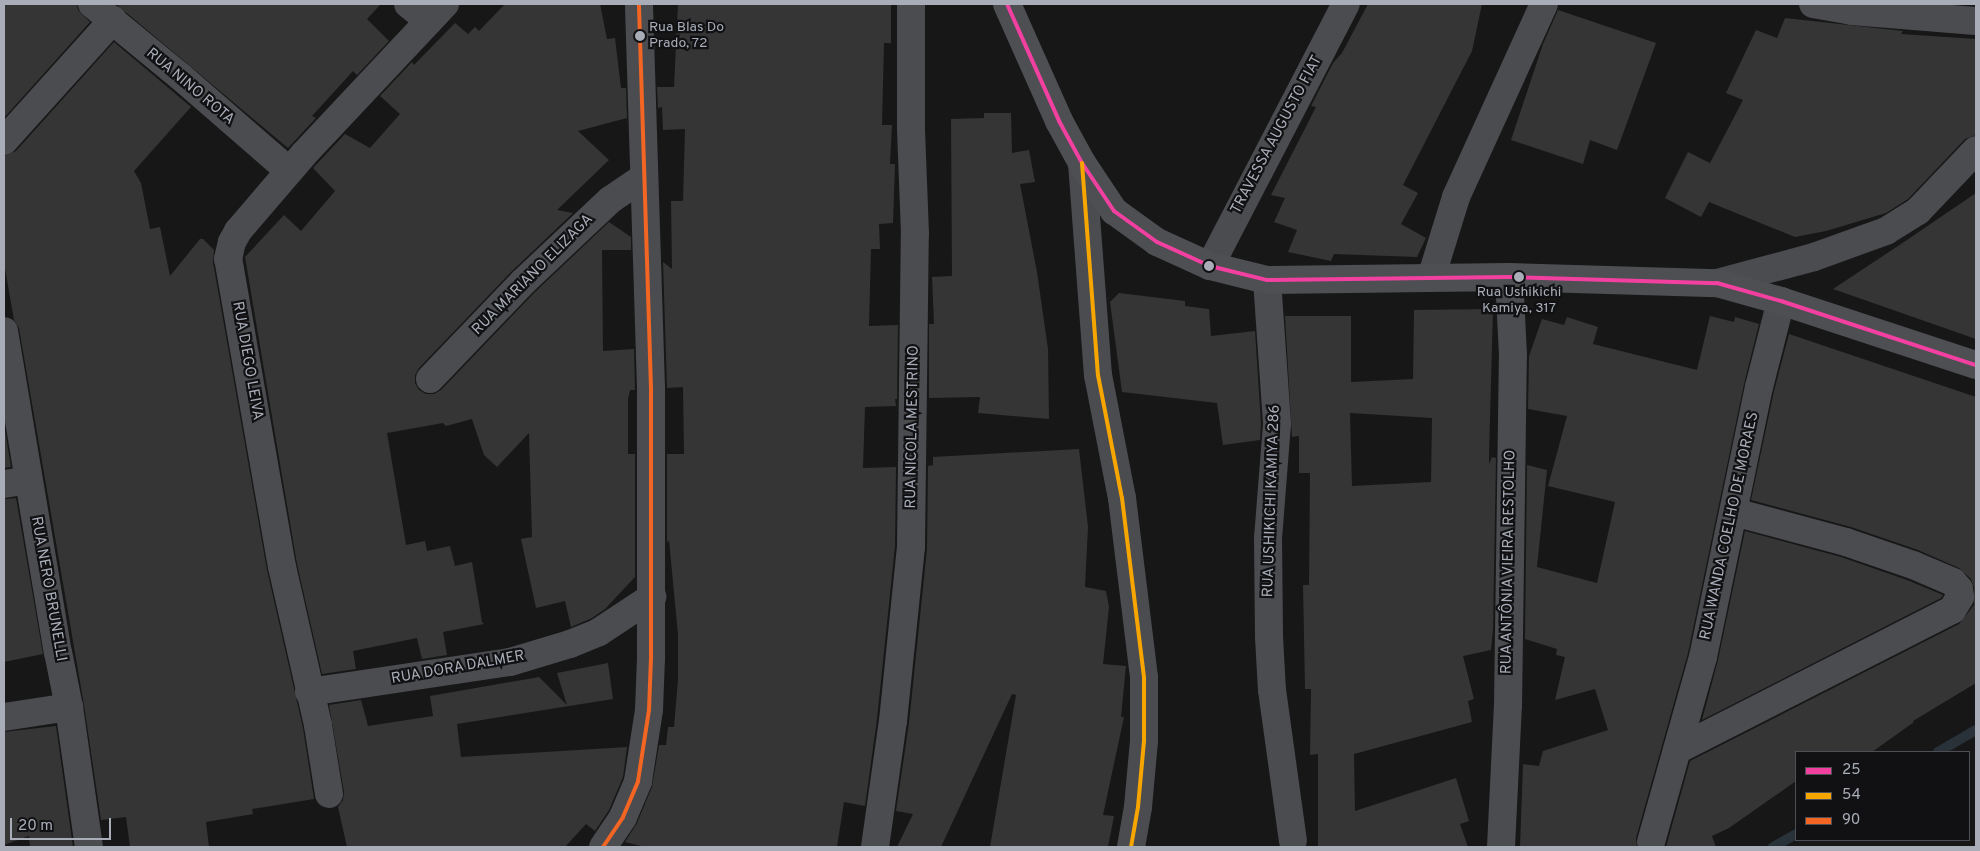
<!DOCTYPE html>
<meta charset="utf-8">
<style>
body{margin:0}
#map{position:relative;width:1980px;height:851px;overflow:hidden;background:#171717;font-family:Overpass,sans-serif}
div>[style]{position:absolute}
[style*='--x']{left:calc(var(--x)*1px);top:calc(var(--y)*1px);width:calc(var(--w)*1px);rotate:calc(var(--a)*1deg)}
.stream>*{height:10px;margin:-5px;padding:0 5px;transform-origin:5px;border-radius:5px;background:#2a3239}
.building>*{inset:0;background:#353536}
.minor>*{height:28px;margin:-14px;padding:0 14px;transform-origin:14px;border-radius:14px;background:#4b4c50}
.major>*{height:28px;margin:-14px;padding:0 14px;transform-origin:14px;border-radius:14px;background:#4d4f52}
.bus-1>*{height:4px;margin:-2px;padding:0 2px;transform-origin:2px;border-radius:2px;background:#f240a1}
.bus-2>*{height:4px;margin:-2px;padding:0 2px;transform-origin:2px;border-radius:2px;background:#f7a600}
.bus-3>*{height:4px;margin:-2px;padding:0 2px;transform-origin:2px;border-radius:2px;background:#f26522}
.dots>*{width:14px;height:14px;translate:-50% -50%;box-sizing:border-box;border:2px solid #111113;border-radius:50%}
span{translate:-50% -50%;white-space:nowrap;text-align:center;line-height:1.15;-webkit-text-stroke:4.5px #111113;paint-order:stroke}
.bus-label{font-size:14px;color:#a8adb8}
.left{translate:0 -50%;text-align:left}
.street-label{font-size:15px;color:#a8adb8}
.frame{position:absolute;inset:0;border:5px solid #a8adb8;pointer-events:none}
.legend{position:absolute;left:1795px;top:751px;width:175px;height:90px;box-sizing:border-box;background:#111113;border:1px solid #4d4f55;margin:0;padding:6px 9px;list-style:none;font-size:15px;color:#a8adb8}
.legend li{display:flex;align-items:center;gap:10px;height:25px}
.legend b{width:25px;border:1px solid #4d4f55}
.scale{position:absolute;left:10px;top:818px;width:101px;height:22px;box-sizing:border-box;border:2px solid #a8adb8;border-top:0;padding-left:6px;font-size:15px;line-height:18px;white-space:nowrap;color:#a8adb8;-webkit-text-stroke:4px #111113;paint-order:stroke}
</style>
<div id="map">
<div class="stream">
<div style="--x:1938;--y:752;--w:44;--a:-30.1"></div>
<div style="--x:1773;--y:847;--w:26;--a:-29"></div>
</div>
<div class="building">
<div style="clip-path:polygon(4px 4px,77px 4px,78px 10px,90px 22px,4px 118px)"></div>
<div style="clip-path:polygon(116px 4px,381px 4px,367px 19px,389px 41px,357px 75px,353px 71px,312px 116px,316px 118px,288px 148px)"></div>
<div style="clip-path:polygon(505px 4px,600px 4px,607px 39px,615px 38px,621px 88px,626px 88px,627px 118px,578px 131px,609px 160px,557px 210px,573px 213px,512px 271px,419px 368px,415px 375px,415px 383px,419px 390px,426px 394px,434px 394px,441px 390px,534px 293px,609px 222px,631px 237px,631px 250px,602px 250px,603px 351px,634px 349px,635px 390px,630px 390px,628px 399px,628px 454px,635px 454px,635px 577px,605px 609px,592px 618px,571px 627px,565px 601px,536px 608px,521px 539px,532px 537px,529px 433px,497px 467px,484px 455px,472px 419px,446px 426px,443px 423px,387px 433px,406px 545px,425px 541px,427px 551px,450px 546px,455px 566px,472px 562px,482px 622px,484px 624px,443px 632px,447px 655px,422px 659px,417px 638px,353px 651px,356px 669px,322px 674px,297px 564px,245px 257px,284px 215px,301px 231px,335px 191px,313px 168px,345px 134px,370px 148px,400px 114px,380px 96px,412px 62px,414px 65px,455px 23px,468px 34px,475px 27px,479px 31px)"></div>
<div style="clip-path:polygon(678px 4px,891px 4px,891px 43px,884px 43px,882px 125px,892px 125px,890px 164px,895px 164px,893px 223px,879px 224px,880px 249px,871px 249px,869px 326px,898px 325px,897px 399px,895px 399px,896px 406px,865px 407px,863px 468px,896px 467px,895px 546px,877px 719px,865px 806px,844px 802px,837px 847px,645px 847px,625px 842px,637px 823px,652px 787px,659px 745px,666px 745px,668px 727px,674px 727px,678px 679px,678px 635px,669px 540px,667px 543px,667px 454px,684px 454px,683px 387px,667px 388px,663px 262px,672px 269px,671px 201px,683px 201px,685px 129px,663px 130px,662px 107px,658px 108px,657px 87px,674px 87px)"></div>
<div style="clip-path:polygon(1368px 4px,1482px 4px,1472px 51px,1403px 185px,1418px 193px,1401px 224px,1426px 238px,1417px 257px,1334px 254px,1331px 261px,1288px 252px,1297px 230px,1274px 222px,1285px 198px,1271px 195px,1316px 107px,1311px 106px,1333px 63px,1342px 53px)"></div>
<div style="clip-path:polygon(1558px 10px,1656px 43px,1617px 150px,1590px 140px,1583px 164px,1511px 140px,1543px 44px)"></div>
<div style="clip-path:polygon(1785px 18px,1903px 31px,1901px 34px,1976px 39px,1976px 135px,1965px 139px,1908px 199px,1886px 213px,1826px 231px,1795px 237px,1709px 202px,1701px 217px,1665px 198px,1688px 152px,1710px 163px,1743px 100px,1726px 93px,1756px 30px,1777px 38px)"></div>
<div style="clip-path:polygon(114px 42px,191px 107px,134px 171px,141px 183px,150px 229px,160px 227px,170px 276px,200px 239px,203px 239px,214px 250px,213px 262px,267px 570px,303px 728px,314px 799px,252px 809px,253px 814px,206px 822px,209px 847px,130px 847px,126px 817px,101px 820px,84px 705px,19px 328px,14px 320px,4px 263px,4px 156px,16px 151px)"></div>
<div style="clip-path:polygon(984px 113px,1011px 113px,1012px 153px,1029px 150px,1035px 182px,1020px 184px,1037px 272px,1048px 349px,1049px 419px,978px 413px,980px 397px,929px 398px,929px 324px,934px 324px,932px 277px,952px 276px,951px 119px,984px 118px)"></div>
<div style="clip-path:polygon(1976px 193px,1976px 339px,1833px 289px,1904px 242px)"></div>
<div style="clip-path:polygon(1119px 293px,1185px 301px,1185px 306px,1209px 309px,1211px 336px,1255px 331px,1261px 424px,1260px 440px,1223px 445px,1217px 403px,1122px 392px,1110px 302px)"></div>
<div style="clip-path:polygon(evenodd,1493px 309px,1489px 456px,1489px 464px,1492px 457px,1496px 458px,1493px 629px,1491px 650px,1463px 656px,1474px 699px,1468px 701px,1472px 722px,1354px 754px,1355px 811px,1456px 778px,1469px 821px,1460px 824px,1468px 847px,1318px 847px,1318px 754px,1310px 755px,1311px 689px,1305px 689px,1303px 585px,1309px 585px,1310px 473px,1299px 473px,1299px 436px,1292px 437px,1285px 316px,1351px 316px,1351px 382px,1413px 379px,1414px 310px,1493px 309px,1350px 413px,1432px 418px,1431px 482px,1352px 486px,1350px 413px)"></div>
<div style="clip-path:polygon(1710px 316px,1734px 322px,1735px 317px,1759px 324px,1744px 384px,1688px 653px,1636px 838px,1637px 847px,1520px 847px,1523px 764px,1539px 766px,1543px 751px,1608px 730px,1595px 689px,1555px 700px,1565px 657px,1556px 655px,1557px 649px,1525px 639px,1527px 465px,1547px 470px,1537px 567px,1597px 583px,1615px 502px,1548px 486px,1567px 416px,1528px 409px,1529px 356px,1542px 319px,1564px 325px,1567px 317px,1598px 327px,1593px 344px,1697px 370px)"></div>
<div style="clip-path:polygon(1789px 334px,1976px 397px,1976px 683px,1913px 721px,1914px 722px,1872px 752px,1796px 752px,1796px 781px,1729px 828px,1712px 836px,1716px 847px,1666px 847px,1690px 761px,1959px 624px,1974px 605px,1974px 587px,1971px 579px,1959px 568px,1918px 550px,1851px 527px,1751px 500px,1774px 391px)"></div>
<div style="clip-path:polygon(4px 424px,11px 467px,4px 468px)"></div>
<div style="clip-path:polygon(1079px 449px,1088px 527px,1085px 587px,1106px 591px,1109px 607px,1103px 664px,1126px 666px,1121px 717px,1124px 717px,1103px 815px,1114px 816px,1108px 847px,990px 847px,1016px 695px,1012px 694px,941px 847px,897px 847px,913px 814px,896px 811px,909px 723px,927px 549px,928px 466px,933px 465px,933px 457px)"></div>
<div style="clip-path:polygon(16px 498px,43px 654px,4px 662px,4px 499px)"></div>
<div style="clip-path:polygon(1745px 531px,1841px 557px,1907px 580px,1943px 595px,1941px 598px,1702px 720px,1718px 660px)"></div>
<div style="clip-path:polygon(608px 663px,613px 699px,457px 724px,461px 757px,627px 747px,623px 777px,609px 810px,595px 831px,586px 824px,565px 847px,347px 847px,338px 807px,343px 800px,344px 792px,329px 705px,361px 700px,368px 726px,433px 716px,430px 696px,539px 677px,567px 705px,557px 673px)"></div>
<div style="clip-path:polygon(56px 726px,73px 847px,30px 847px,29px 836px,4px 845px,4px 732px)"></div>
</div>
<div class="minor">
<div style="--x:92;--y:4;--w:115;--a:39.4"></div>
<div style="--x:181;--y:77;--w:143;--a:41"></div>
<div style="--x:408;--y:4;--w:27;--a:39"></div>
<div style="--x:1813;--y:4;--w:40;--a:10"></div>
<div style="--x:1852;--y:11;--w:124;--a:4.6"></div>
<div style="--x:4;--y:141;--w:163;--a:-48"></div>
<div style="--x:1082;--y:163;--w:213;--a:85.7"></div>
<div style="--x:1098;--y:375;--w:125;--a:79"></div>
<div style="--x:1122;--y:498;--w:181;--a:83"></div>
<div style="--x:1144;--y:678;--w:63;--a:90"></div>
<div style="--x:1144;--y:741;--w:66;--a:95.2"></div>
<div style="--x:1138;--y:807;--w:41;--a:99.9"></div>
<div style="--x:1210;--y:266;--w:295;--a:-62.6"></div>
<div style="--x:1431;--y:278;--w:85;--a:-72.8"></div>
<div style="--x:1456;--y:197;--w:212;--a:-65.5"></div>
<div style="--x:1267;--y:280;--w:144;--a:86"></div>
<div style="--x:1277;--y:424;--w:115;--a:94.5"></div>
<div style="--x:1268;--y:539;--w:98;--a:89.4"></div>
<div style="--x:1269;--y:637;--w:53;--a:86.8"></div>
<div style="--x:1272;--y:690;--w:152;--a:82.1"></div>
<div style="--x:1717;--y:283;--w:100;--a:-15"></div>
<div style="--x:1814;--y:257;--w:77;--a:-19.9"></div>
<div style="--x:1886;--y:231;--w:38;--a:-32"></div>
<div style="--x:1918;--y:211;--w:84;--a:-46.4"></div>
<div style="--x:4;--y:331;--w:326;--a:80.5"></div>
<div style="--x:58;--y:652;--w:56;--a:78.7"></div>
<div style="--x:69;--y:707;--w:141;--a:81.9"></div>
<div style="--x:430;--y:379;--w:134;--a:-46.2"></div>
<div style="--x:523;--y:282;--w:120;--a:-43.3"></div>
<div style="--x:610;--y:200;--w:40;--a:-34"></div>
<div style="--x:4;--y:484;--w:24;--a:-9"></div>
<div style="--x:309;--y:692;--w:203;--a:-8.5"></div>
<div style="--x:510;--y:662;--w:63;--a:-16.7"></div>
<div style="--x:570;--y:644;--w:31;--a:-22"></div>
<div style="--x:599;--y:632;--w:64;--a:-33.4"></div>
<div style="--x:4;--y:717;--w:66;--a:-8.7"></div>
<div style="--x:1677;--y:750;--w:309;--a:-27"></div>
<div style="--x:1952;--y:610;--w:15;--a:-58"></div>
<div style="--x:1960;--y:597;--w:8;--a:-97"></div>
<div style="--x:1959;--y:589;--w:9;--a:-131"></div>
<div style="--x:1953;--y:582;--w:43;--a:-157"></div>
<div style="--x:1913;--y:565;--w:71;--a:-161.1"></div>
<div style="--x:1846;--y:542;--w:116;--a:-165"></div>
<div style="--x:329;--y:794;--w:70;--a:-99.1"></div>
<div style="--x:318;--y:725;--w:162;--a:-102.8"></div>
<div style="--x:282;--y:567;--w:313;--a:-99.9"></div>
<div style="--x:228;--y:259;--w:17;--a:-77"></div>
<div style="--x:232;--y:242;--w:13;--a:-61"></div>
<div style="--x:238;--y:231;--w:101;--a:-49.4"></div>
<div style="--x:304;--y:154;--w:206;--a:-46.8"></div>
<div style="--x:1651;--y:842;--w:192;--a:-74.3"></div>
<div style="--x:1703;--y:657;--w:276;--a:-78.3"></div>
<div style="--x:1759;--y:387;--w:89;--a:-75.7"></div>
<div style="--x:603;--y:847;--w:36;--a:-56"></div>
<div style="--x:623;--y:817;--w:39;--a:-67"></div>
<div style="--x:638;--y:781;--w:72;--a:-81.2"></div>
<div style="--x:649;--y:710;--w:51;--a:-87.8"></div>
<div style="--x:651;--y:659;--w:271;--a:-90"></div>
<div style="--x:651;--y:388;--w:384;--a:-91.8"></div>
<div style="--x:875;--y:847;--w:127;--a:-81.9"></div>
<div style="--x:893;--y:721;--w:175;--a:-84.1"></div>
<div style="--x:911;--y:547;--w:313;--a:-89.3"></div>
<div style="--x:915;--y:234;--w:105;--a:-92.2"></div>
<div style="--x:911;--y:129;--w:125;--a:-90"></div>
<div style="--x:1501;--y:847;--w:141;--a:-87.2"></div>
<div style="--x:1508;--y:706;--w:351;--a:-89.2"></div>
<div style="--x:1513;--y:355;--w:78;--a:-92.9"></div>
</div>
<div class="major">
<div style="--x:1007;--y:4;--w:128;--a:66"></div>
<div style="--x:1059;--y:121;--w:48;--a:61.3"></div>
<div style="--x:1082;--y:163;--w:58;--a:56.3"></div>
<div style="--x:1114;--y:211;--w:53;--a:35.8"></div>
<div style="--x:1157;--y:242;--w:58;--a:24.4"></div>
<div style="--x:1210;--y:266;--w:59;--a:13.8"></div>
<div style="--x:1267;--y:280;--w:242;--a:-0.7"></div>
<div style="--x:1509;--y:277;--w:208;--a:1.7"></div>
<div style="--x:1717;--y:283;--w:66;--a:15.7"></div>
<div style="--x:1781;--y:301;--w:205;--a:18.2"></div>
</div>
<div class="bus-1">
<div style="--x:1007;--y:4;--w:128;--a:66"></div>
<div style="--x:1059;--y:121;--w:48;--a:61.3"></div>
<div style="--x:1082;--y:163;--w:58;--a:56.3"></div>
<div style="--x:1114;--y:211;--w:53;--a:35.8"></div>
<div style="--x:1157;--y:242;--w:58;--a:24.4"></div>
<div style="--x:1210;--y:266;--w:59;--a:13.8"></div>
<div style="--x:1267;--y:280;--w:242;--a:-0.7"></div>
<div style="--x:1509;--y:277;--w:208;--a:1.7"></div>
<div style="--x:1717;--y:283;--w:66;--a:15.7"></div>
<div style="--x:1781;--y:301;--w:205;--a:18.2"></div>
</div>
<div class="bus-2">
<div style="--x:1082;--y:163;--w:213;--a:85.7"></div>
<div style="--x:1098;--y:375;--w:125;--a:79"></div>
<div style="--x:1122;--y:498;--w:181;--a:83"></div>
<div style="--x:1144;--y:678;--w:63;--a:90"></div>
<div style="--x:1144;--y:741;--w:66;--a:95.2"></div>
<div style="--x:1138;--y:807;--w:41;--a:99.9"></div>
</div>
<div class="bus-3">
<div style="--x:603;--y:847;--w:36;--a:-56"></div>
<div style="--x:623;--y:817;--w:39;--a:-67"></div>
<div style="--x:638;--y:781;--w:72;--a:-81.2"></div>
<div style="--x:649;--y:710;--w:51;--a:-87.8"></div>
<div style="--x:651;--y:659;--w:271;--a:-90"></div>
<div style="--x:651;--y:388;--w:384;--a:-91.8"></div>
</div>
<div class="dots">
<div style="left:640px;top:36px;background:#a8adb8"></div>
<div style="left:1209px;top:266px;background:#a8adb8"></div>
<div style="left:1519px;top:277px;background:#a8adb8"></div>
</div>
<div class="bus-label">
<span class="left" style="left:649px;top:36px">Rua Blas Do<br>Prado, 72</span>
<span style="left:1519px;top:301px">Rua Ushikichi<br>Kamiya, 317</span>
</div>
<div class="street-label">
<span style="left:190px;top:87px;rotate:40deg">RUA NINO ROTA</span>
<span style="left:1277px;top:135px;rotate:-62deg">TRAVESSA AUGUSTO FIAT</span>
<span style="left:533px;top:275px;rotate:-45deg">RUA MARIANO ELIZAGA</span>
<span style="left:247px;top:361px;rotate:80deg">RUA DIEGO LEIVA</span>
<span style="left:913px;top:427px;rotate:-89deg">RUA NICOLA MESTRINO</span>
<span style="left:1272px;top:501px;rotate:-88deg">RUA USHIKICHI KAMIYA 286</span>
<span style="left:1730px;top:526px;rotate:-78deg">RUA WANDA COELHO DE MORAES</span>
<span style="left:1509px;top:562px;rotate:-89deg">RUA ANTÔNIA VIEIRA RESTOLHO</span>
<span style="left:48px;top:589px;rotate:80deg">RUA NERO BRUNELLI</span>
<span style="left:458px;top:668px;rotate:-10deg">RUA DORA DALMER</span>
</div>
<div class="frame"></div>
<ul class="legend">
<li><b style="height:6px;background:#f240a1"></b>25</li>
<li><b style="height:6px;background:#f7a600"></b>54</li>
<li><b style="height:6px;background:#f26522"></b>90</li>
</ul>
<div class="scale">20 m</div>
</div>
